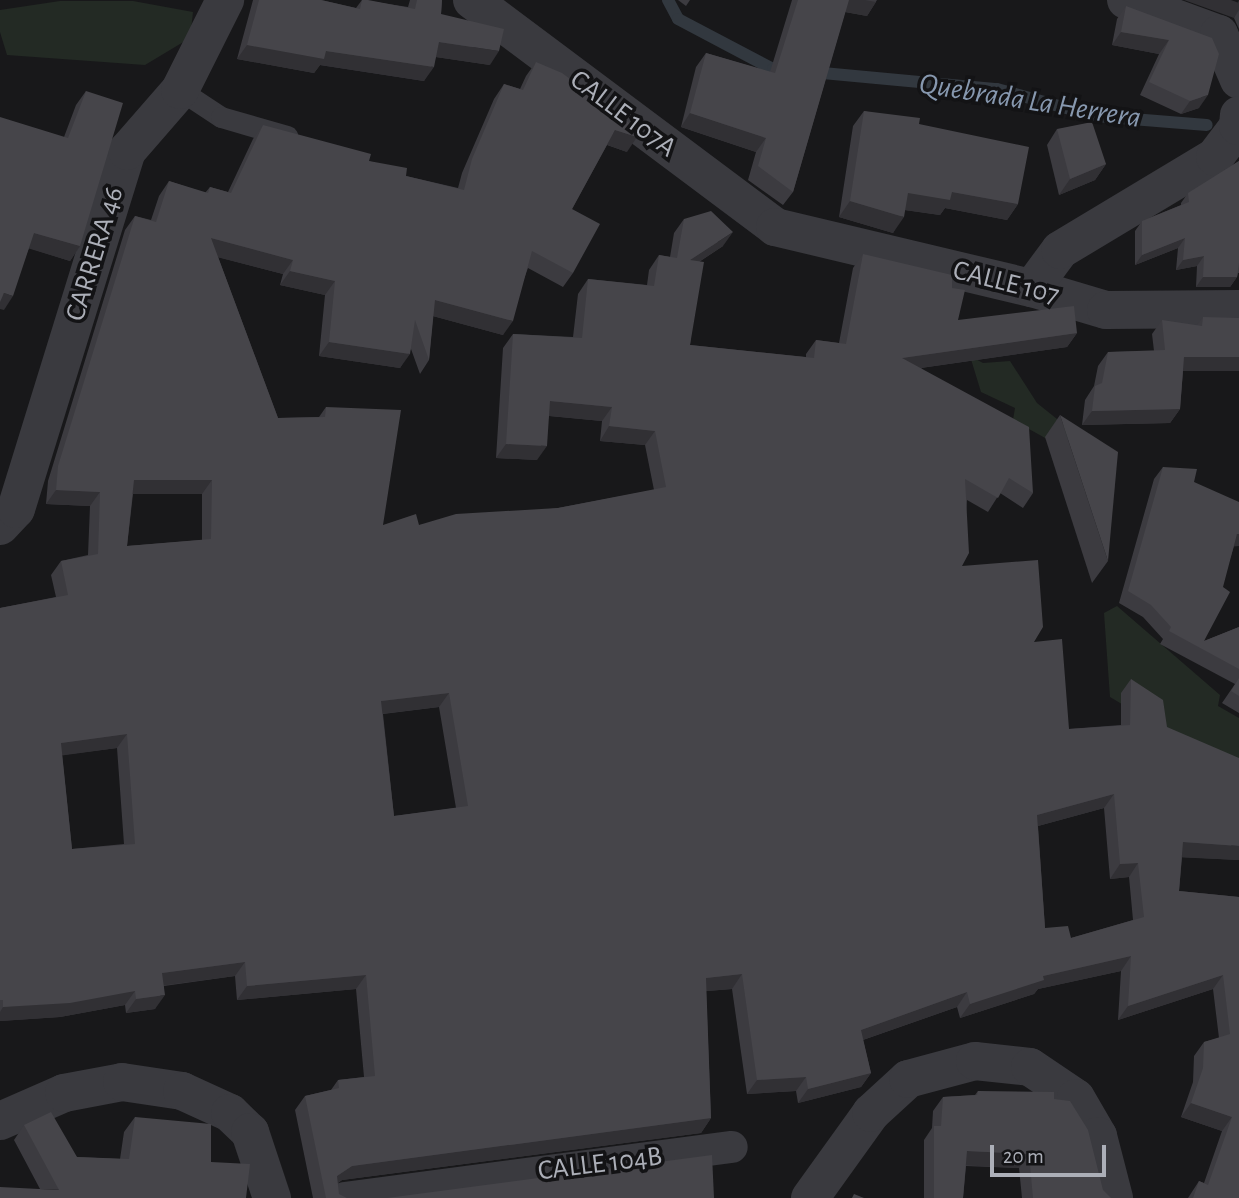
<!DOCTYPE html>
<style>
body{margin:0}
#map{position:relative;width:1239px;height:1198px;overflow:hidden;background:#18181a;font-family:"Alegreya Sans",sans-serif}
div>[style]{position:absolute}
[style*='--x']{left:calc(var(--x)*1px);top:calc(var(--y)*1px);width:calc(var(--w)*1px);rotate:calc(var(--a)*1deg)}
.green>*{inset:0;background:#232a24}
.stream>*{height:12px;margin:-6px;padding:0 6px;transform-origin:6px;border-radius:6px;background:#32383f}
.service>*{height:21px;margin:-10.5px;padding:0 10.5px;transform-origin:10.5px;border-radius:10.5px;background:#3a3a3f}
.pedestrian>*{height:32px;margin:-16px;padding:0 16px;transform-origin:16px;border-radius:16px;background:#3a3a3f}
.minor>*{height:38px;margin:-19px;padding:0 19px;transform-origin:19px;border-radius:19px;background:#3a3a3f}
.tertiary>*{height:38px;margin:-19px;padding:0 19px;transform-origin:19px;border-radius:19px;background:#3a3a3f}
.wall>*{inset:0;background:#3c3b40}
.shaded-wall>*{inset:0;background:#313034}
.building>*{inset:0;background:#46454a}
span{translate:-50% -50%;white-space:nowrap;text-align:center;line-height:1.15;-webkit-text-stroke:7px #131315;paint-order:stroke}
.street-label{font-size:28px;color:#acafb8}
.water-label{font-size:30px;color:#8798af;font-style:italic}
.scale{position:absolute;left:990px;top:1145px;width:116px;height:32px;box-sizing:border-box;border:4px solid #acafb8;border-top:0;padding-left:9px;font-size:21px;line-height:24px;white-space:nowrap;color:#acafb8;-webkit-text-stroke:5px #131315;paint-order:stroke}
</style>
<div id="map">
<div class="green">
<div style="clip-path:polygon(60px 1px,133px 1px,193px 12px,190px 38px,145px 65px,7px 55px,0 32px,0 10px)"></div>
<div style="clip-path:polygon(970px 356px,983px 363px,1010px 361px,1037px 403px,1072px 431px,1063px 448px,1013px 420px,1015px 408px,981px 392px)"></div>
<div style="clip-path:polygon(1117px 606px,1220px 695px,1218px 706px,1239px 718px,1239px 763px,1162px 728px,1110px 697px,1104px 613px)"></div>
</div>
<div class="stream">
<div style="--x:668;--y:0;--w:21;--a:62"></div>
<div style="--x:678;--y:19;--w:107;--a:27.8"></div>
<div style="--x:773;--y:69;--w:14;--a:4"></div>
<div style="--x:812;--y:72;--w:186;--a:5.3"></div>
<div style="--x:997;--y:89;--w:102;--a:15.4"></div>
<div style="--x:1095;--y:116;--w:112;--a:4.6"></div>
</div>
<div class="service">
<div style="--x:180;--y:90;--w:49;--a:33.4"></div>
<div style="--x:221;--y:117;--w:69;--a:16.1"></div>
</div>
<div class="pedestrian">
<div style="--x:344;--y:1198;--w:391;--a:-7.5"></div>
</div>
<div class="minor">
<div style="--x:472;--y:0;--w:379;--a:36.8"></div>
<div style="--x:775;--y:227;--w:264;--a:13.4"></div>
<div style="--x:1032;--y:288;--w:77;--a:16.6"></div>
<div style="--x:1106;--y:310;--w:133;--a:-0.4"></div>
<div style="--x:1126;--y:0;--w:99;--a:20.1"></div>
<div style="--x:1219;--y:34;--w:50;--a:66.5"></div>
<div style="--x:1032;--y:288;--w:47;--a:-53.6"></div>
<div style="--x:1060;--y:250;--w:181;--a:-31"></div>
<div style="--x:1215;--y:157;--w:39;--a:-53"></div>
<div style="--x:1238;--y:126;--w:11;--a:-85"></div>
<div style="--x:0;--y:526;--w:23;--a:-47"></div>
<div style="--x:16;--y:509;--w:375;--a:-72.8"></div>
<div style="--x:127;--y:151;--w:81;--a:-49"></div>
<div style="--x:180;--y:90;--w:101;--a:-63.4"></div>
</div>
<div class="tertiary">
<div style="--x:0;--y:1121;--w:70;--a:-23.6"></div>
<div style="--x:64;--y:1093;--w:59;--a:-10.7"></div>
<div style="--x:122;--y:1082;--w:61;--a:8.5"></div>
<div style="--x:182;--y:1091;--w:53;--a:24.6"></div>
<div style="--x:230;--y:1113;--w:28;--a:44"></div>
<div style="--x:250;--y:1132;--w:70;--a:71.6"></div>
<div style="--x:810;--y:1198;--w:105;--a:-54.3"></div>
<div style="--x:871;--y:1113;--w:50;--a:-42.6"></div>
<div style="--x:908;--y:1079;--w:69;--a:-15"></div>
<div style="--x:975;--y:1061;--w:55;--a:6.2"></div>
<div style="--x:1030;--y:1067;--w:55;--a:34"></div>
<div style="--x:1076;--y:1098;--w:44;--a:59.9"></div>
<div style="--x:1098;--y:1136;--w:64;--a:75.5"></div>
</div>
<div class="wall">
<div style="clip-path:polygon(253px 0,321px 0,356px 8px,362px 0,408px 7px,410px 0,442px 0,441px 14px,490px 65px,436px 57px,424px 81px,320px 65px,314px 73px,237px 59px)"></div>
<div style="clip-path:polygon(678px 0,690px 0,686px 6px)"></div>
<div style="clip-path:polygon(792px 0,877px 0,867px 16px,845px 12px,793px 192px,783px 205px,748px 180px,756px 152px,681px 127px,696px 67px,706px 53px,770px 72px)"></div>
<div style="clip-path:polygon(1239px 0,1239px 29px,1234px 18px)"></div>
<div style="clip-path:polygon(1126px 6px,1212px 38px,1199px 108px,1181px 114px,1140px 95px,1159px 54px,1112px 45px,1117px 19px)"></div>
<div style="clip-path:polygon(evenodd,536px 62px,627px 152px,607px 145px,572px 209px,573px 273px,563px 287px,528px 268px,503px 335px,433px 316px,429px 360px,420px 374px,411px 349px,400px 368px,319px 356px,325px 295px,280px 285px,283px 274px,218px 257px,278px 418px,319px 417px,326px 407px,383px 525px,419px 525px,558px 508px,654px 490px,645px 445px,600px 441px,602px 421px,549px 416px,537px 460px,496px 458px,503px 348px,513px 334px,573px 337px,578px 294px,588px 279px,647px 285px,649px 270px,659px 255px,670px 257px,674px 233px,684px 219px,723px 246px,699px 262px,690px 345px,806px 357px,806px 354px,816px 340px,839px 343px,853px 268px,863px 254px,952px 288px,958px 320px,1077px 333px,1067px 347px,921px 368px,1033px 493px,1023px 508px,1000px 493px,988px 512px,967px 500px,962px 566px,1034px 642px,1069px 729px,1121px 725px,1121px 693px,1131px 679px,1167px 727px,1239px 860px,1182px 857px,1179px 891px,1239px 897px,1239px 1198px,1188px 1198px,1199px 1181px,1204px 1183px,1222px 1131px,1181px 1117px,1193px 1082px,1194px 1056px,1204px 1042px,1219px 1038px,1213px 989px,1118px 1020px,1121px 971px,1038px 989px,1034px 994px,960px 1018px,957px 1007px,863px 1040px,871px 1073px,861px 1087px,798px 1103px,796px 1091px,747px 1094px,732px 989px,706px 991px,711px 1118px,701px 1133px,342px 1180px,338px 1183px,339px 1194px,347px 1198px,313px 1198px,295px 1110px,305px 1096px,331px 1090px,338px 1080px,364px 1077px,356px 989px,237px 1000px,235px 976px,164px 986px,155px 1009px,126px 1013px,125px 1005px,60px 1017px,0 1021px,0 608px,56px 597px,51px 575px,61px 561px,88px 555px,90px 506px,46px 504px,48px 481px,125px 230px,135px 216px,151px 220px,159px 196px,169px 181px,205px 193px,210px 187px,228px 192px,253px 139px,263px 125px,369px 161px,406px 176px,458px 188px,462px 173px,494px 99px,504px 84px,520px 89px,526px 76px,536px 62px,133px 494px,202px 494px,202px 540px,127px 546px,133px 494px,536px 62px,439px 707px,456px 808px,394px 816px,383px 714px,439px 707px,536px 62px,117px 748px,124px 844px,72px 849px,62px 755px,117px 748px,536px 62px,1104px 808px,1110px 879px,1129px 877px,1133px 920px,1071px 938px,1045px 928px,1038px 826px,1104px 808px)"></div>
<div style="clip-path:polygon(86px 91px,80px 246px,70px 261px,29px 248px,4px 310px,64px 137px,76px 105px)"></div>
<div style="clip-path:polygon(864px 111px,919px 124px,1018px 204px,1007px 220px,945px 208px,940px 215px,905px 210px,893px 233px,839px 217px,853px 126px)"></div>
<div style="clip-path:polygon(1057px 129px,1106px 164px,1095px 180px,1059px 195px,1047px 145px)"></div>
<div style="clip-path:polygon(1239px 161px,1239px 273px,1238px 273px,1237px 277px,1230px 287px,1196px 287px,1197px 266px,1176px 270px,1178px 248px,1135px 265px,1135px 231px,1142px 221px,1181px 205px,1181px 203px,1188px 193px)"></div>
<div style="clip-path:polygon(1203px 317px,1239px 318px,1239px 371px,1183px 371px,1180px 409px,1170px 423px,1082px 425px,1085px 400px,1094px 386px,1098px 366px,1108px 352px,1154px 351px,1152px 334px,1162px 320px,1197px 325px)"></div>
<div style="clip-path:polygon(1060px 415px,1108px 561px,1092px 583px,1045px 437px)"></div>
<div style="clip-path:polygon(1163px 467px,1194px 482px,1239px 546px,1234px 546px,1204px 641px,1239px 627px,1239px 713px,1222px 703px,1235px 684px,1160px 644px,1163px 639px,1143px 617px,1119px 603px,1154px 479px)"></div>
<div style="clip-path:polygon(978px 1091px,1054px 1099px,1103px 1190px,1111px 1198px,1022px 1198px,1019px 1168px,966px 1166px,963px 1198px,924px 1198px,924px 1140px,932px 1128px,933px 1111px,943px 1097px,975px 1095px)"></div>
<div style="clip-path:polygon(135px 1117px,211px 1162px,246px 1198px,40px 1189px,14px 1140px,24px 1125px,77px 1157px,120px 1159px,124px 1132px)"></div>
</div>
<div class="shaded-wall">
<div style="clip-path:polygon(848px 0,865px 0,876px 2px,867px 16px,840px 11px)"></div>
<div style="clip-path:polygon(1184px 0,1231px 0,1239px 3px,1239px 10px,1234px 18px)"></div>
<div style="clip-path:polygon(1121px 32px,1169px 40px,1159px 54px,1112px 45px)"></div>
<div style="clip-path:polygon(439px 42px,499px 51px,490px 65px,429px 56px)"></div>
<div style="clip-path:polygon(247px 45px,326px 51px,434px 67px,424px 81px,320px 65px,314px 73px,237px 59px)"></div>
<div style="clip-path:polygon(1208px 95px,1199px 108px,1181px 114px,1190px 101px)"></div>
<div style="clip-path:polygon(690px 113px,766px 138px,756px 152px,681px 127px)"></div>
<div style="clip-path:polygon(615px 130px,637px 137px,627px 152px,605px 144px)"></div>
<div style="clip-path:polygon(1106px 164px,1095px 180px,1059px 195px,1070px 179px)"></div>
<div style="clip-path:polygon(952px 192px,1018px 204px,1007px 220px,945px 208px,940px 215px,897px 209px,908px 193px)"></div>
<div style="clip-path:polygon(850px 201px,904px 217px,893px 233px,839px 217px)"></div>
<div style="clip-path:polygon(733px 232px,723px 246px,680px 274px,690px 260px)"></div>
<div style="clip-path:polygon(34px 233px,80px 246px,70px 261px,24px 247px)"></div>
<div style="clip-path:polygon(211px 238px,293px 260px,283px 274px,201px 253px)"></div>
<div style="clip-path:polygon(1185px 238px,1178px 248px,1135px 265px,1142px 255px)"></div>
<div style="clip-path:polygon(1204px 256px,1197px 266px,1176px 270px,1183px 260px)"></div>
<div style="clip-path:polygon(290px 271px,335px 281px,325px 295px,280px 285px)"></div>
<div style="clip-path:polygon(1203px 277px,1237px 277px,1230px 287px,1196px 287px)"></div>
<div style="clip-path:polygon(4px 293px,13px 296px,4px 310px,0 309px,0 299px)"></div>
<div style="clip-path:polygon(435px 300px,513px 321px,503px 335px,425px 314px)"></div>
<div style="clip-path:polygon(1077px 333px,1067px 347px,892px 372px,902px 358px)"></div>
<div style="clip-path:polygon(329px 342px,410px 354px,400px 368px,319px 356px)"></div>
<div style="clip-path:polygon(1184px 357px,1239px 357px,1239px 371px,1174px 371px)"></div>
<div style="clip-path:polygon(550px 401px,612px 407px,602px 421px,540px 415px)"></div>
<div style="clip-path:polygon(1180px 409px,1170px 423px,1082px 425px,1092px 411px)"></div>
<div style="clip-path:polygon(609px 426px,655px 431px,645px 445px,600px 441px)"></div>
<div style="clip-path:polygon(506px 444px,547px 446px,537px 460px,496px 458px)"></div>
<div style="clip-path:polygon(134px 480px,212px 480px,202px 494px,124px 494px)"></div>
<div style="clip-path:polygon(56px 490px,100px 492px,90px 506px,46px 504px)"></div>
<div style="clip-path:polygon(1237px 534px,1239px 534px,1239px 546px,1228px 547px)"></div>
<div style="clip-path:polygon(449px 693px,439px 707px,372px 715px,381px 701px)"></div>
<div style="clip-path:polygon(127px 734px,117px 748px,51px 757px,61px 743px)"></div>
<div style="clip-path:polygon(1114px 794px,1104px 808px,1027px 829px,1037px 815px)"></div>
<div style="clip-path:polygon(1183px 842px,1239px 846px,1239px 860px,1173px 857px)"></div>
<div style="clip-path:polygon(1138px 863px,1129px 877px,1110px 879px,1120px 864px)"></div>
<div style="clip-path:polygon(1131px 956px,1121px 971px,1038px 989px,1034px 994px,960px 1018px,970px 1004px,1043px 976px)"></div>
<div style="clip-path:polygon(245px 962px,235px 976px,152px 987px,162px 973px)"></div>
<div style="clip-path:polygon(742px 974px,732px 989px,696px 992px,706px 978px)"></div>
<div style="clip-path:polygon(366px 975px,356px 989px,237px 1000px,247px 986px)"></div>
<div style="clip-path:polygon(1223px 975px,1213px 989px,1118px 1020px,1128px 1006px)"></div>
<div style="clip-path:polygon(135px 991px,125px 1005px,60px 1017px,0 1021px,0 1012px,3px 1007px)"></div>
<div style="clip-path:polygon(967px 992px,957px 1007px,851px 1044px,861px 1030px)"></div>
<div style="clip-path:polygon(165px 995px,155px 1009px,126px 1013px,136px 999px)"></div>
<div style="clip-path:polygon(871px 1073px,861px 1087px,798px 1103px,808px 1089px)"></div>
<div style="clip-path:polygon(806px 1077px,796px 1091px,747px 1094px,757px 1080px)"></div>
<div style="clip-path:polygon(1191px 1103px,1232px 1117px,1222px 1131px,1181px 1117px)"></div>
<div style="clip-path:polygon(711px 1118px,701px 1133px,342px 1180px,327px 1190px,337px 1176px,352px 1166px)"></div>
<div style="clip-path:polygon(967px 1151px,1029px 1154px,1019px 1168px,958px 1165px)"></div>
</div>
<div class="building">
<div style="clip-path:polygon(259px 0,321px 0,360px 9px,362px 0,368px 0,415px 9px,417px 0,442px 0,441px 14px,504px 29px,499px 51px,439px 42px,434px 67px,326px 51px,324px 59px,247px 45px)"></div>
<div style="clip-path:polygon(798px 0,849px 0,793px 192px,758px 166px,766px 138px,690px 113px,706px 53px,775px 73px)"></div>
<div style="clip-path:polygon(1126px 6px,1212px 38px,1219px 54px,1208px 95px,1190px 101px,1149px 82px,1169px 40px,1121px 32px)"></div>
<div style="clip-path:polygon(evenodd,536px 62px,562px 73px,640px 131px,637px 137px,615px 130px,572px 209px,600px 224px,573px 273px,532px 251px,513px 321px,435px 300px,429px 360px,415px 320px,410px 354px,329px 342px,335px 281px,290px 271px,293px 260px,211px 238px,278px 418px,325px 417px,326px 407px,401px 410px,383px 525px,416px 514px,419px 525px,456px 514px,558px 508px,666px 487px,655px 431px,609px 426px,612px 407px,550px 401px,547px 446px,506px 444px,513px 334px,582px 338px,588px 279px,654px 286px,659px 255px,677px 258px,684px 219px,711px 211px,733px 232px,690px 260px,704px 262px,690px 345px,814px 358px,816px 340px,846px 344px,863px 254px,952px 275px,952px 288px,965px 290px,958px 320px,1074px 306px,1077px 333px,902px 358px,1029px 427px,1033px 493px,1009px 478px,998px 498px,965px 479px,969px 553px,962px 566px,1038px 560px,1043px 627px,1034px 642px,1062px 639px,1069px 729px,1130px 725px,1131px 679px,1163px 700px,1167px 727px,1239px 758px,1239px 846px,1183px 842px,1179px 891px,1239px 897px,1239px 1198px,1193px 1198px,1199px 1181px,1208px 1185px,1232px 1117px,1191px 1103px,1203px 1068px,1204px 1042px,1230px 1034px,1223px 975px,1128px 1006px,1131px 956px,1043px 976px,1044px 980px,970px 1004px,967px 992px,861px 1030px,871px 1073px,808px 1089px,806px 1077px,757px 1080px,742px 974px,706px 978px,711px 1118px,352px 1166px,337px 1176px,339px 1194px,347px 1198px,326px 1198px,305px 1096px,339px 1088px,338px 1080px,375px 1076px,366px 975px,247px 986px,245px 962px,162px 973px,165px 995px,136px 999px,135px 991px,70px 1003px,3px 1007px,3px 1000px,0 1000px,0 608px,68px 595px,61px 561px,98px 554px,100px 492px,56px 490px,58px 466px,135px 216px,156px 222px,169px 181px,208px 193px,210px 187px,231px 193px,263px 125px,371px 154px,369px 161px,407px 168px,406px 176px,464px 190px,472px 159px,504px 84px,523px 90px,536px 62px,134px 480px,212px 480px,211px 539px,127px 546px,134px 480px,536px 62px,449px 693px,468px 806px,394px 816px,381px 701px,449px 693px,536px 62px,127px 734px,135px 844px,72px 849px,61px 743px,127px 734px,536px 62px,1114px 794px,1120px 864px,1138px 863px,1144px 917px,1071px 938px,1068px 926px,1045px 928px,1037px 815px,1114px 794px)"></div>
<div style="clip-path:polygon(86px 91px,123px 103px,80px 246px,34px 233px,13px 296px,4px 293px,0 302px,0 117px,68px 138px)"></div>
<div style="clip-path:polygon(864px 111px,920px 118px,919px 124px,1029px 147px,1018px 204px,952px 192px,950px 200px,908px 193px,904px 217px,850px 201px)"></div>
<div style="clip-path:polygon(1092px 122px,1106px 164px,1070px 179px,1057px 129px)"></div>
<div style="clip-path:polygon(1239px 161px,1239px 263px,1237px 277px,1203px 277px,1204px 256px,1183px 260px,1185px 238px,1142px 255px,1142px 221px,1189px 202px,1188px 193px)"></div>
<div style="clip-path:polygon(1203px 317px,1239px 318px,1239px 357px,1184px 357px,1180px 409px,1092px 411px,1095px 386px,1102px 383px,1108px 352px,1165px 350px,1162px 320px,1202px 326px)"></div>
<div style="clip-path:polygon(1060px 415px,1118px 452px,1108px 561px)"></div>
<div style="clip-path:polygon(1163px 467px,1197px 469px,1194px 482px,1239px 502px,1239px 534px,1237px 534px,1223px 587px,1230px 592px,1204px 641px,1239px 627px,1239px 669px,1169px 631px,1171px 627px,1151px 605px,1128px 591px)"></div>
<div style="clip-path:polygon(1239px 678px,1239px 696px,1231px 691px)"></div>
<div style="clip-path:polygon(978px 1091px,1054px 1092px,1054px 1099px,1070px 1101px,1088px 1130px,1103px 1190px,1111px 1198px,1033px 1198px,1029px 1154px,967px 1151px,963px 1198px,934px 1198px,934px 1126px,941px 1126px,943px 1097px,977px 1095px)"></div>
<div style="clip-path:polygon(51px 1112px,77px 1157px,129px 1159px,135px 1117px,211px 1124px,211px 1162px,250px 1164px,246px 1198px,0 1198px,0 1187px,59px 1190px,24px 1125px)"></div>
<div style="clip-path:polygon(712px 1155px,714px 1198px,387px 1198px)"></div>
<div style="clip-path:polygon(854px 1194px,864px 1198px,852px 1198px)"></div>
</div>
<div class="street-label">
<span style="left:623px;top:114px;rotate:37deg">CALLE 107A</span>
<span style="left:95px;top:254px;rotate:-73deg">CARRERA 46</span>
<span style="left:1006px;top:283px;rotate:14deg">CALLE 107</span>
<span style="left:600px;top:1164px;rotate:-7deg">CALLE 104B</span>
</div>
<div class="water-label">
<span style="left:1030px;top:101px;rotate:9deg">Quebrada La Herrera</span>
</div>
<div class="scale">20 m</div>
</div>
